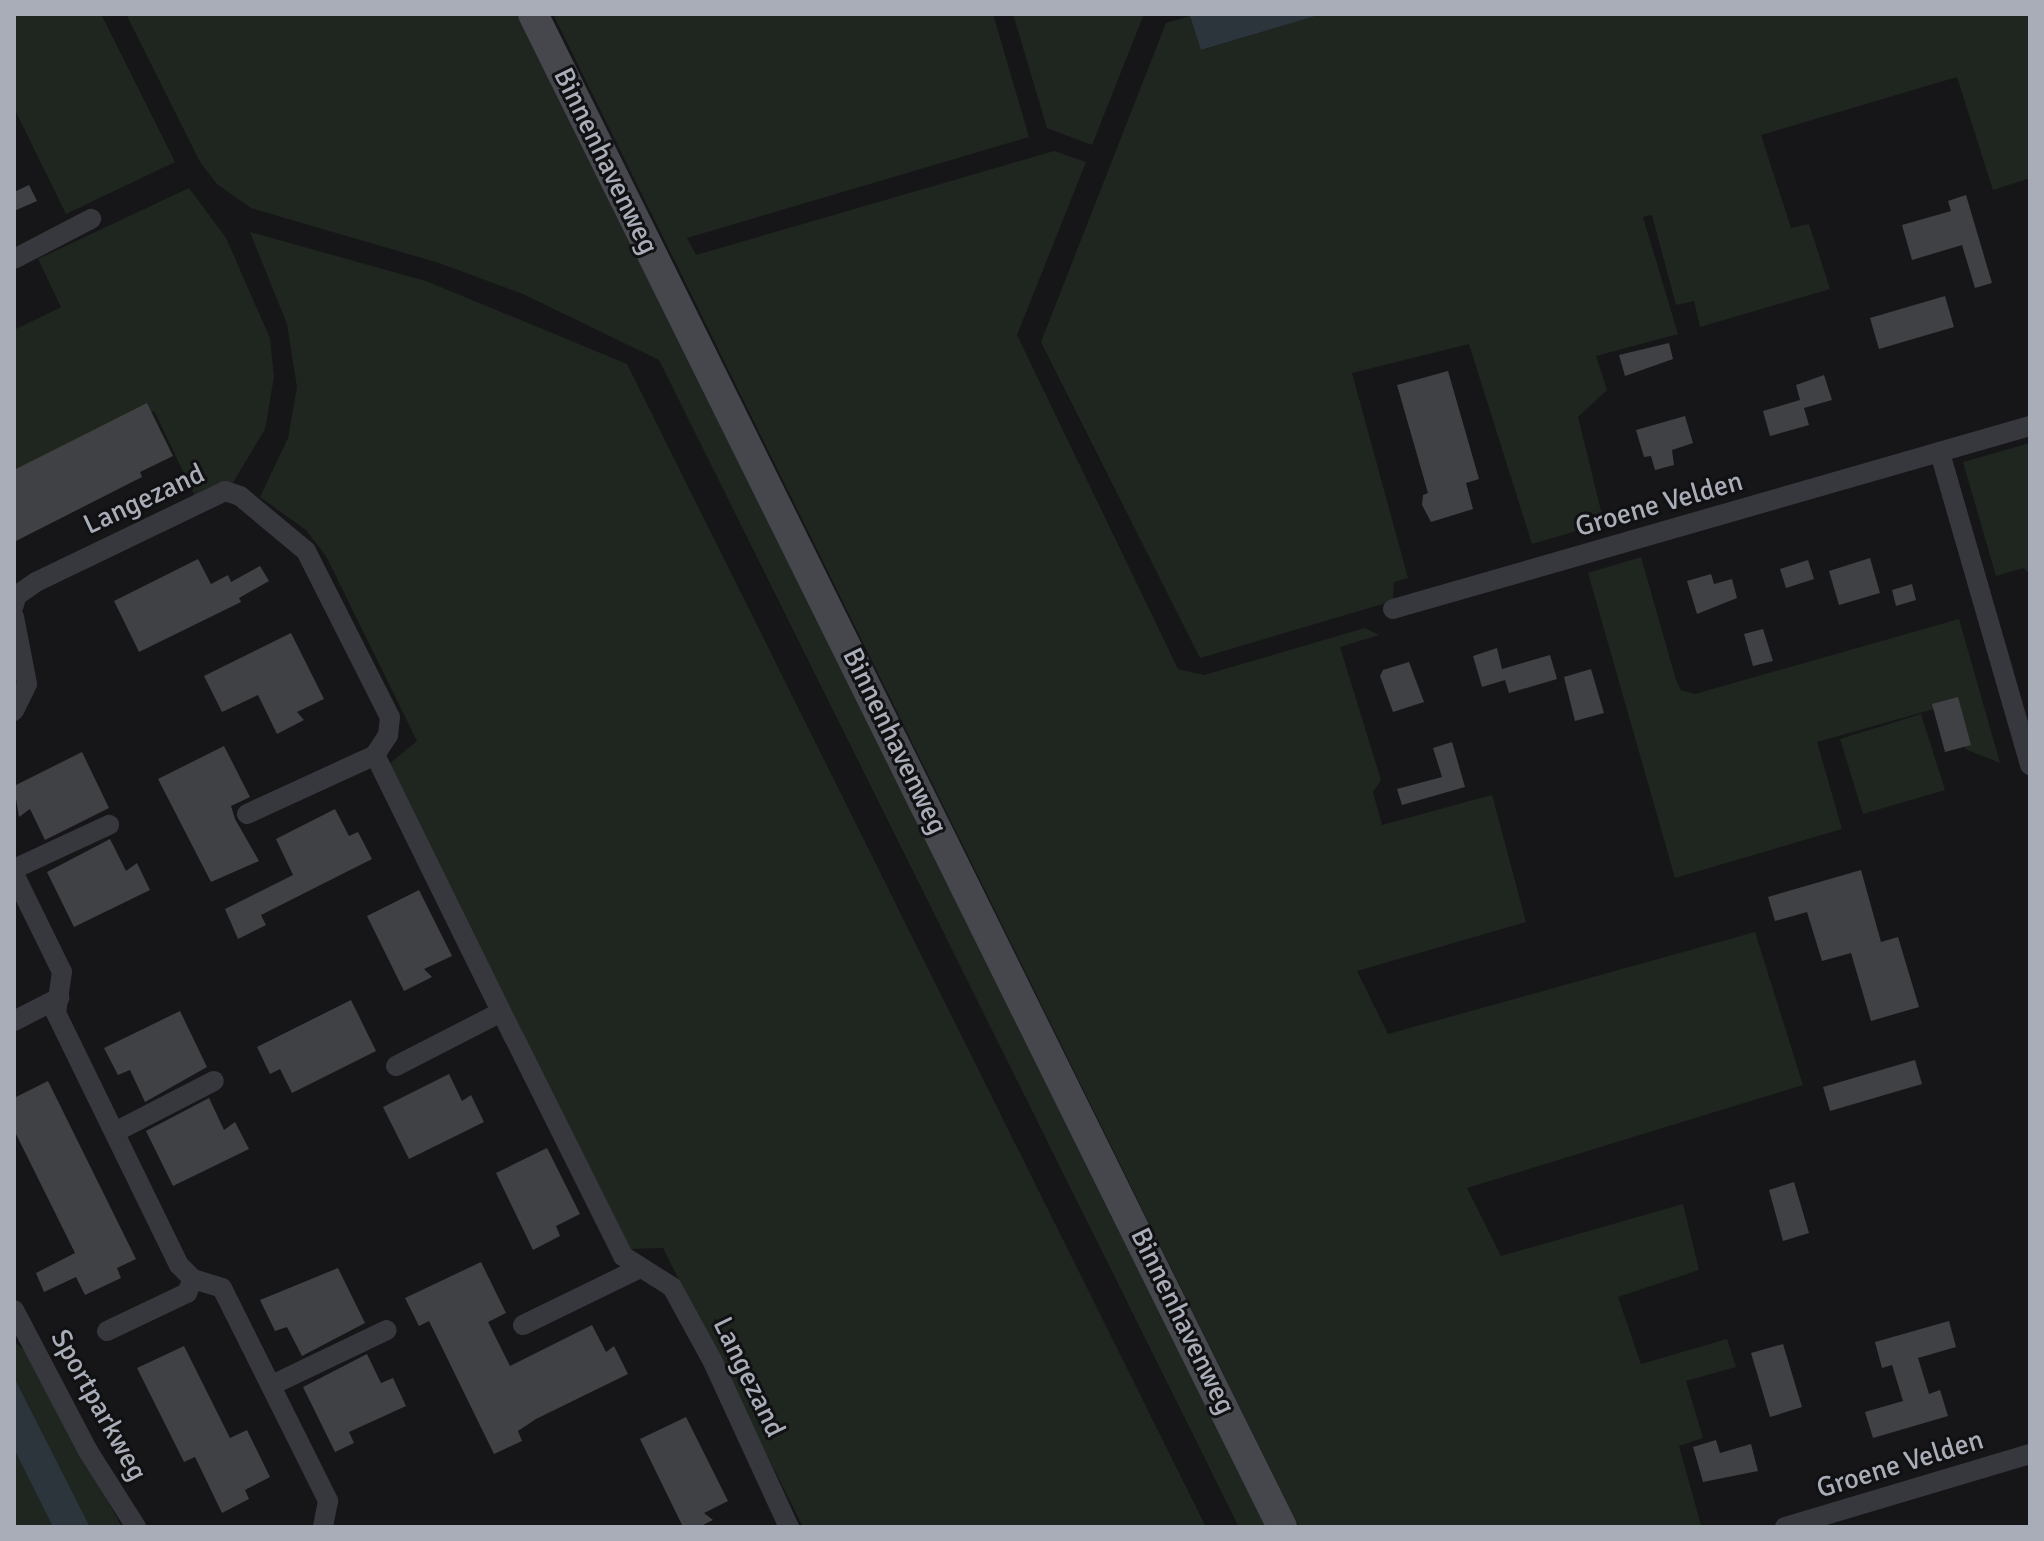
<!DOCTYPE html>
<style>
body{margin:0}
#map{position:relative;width:2044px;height:1541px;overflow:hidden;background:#161618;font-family:Signika,sans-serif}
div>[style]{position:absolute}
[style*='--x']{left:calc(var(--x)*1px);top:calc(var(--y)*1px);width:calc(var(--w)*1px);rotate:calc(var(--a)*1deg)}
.green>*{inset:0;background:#1e261f}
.water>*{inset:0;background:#2c353c}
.building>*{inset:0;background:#404145}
.street>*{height:20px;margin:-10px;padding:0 10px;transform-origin:10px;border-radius:10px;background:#37383d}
.secondary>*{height:30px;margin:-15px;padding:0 15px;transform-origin:15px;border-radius:15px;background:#45474d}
span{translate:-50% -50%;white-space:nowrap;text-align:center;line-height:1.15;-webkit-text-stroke:6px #111113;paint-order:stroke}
.street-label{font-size:28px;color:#a8adb8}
.frame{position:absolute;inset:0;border:16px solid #a8adb8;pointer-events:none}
</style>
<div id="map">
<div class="green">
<div style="clip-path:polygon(14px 14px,101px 14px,175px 162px,66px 214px,14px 108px)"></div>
<div style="clip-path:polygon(126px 14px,519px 14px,1272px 1527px,1239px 1527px,659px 360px,523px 294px,439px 263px,251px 208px,217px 184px,200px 162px)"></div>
<div style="clip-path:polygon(553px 14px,993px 14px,1029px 137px,687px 238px,696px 255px,1054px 151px,1086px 162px,1017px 335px,1178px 669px,1204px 675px,1365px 628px,1379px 635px,1340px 647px,1381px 780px,1373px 792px,1382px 825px,1492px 795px,1526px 922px,1357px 971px,1388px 1034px,1755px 932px,1803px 1085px,1467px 1188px,1501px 1256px,1683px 1204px,1699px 1270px,1618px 1297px,1641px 1364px,1727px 1339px,1736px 1367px,1686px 1381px,1703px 1438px,1679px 1446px,1701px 1525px,1299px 1527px)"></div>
<div style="clip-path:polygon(1013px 14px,1144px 14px,1092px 145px,1047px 128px)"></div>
<div style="clip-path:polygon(1322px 14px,2030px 14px,2030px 178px,1993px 190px,1957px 77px,1761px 135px,1791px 228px,1809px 224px,1830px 289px,1700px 327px,1694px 301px,1676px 305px,1652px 215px,1643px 217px,1678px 334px,1596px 356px,1607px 390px,1578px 417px,1604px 523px,1532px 544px,1469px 344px,1352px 373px,1408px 578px,1394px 582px,1393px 601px,1200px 658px,1041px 342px,1166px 23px,1190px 16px,1202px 50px)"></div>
<div style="clip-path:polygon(189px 188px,226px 238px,270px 338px,274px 377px,265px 429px,231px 486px,195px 496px,154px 411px,14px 479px,14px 330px,61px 307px,38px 259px)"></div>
<div style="clip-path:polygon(250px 232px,426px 281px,627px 364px,1206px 1527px,803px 1527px,663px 1248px,630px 1249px,389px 764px,417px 741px,326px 556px,306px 530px,260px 497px,288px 438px,297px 387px,287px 324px)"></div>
<div style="clip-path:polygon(2030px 443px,2030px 574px,2023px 568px,1996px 576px,1963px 462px)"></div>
<div style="clip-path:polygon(1641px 557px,1676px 680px,1681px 690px,1695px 694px,1959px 619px,2000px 763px,1965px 749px,1952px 704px,1817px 742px,1842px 829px,1675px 878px,1588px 573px)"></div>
<div style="clip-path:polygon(1921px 714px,1945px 790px,1863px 814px,1840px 739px)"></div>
<div style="clip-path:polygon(14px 1342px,23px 1349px,122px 1527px,90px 1527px,14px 1377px)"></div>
<div style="clip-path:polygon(14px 1449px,53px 1527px,14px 1527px)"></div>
</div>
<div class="water">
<div style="clip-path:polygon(1197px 14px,1322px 14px,1201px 50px,1190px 16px)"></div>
<div style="clip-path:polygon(14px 1377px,90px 1527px,53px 1527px,14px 1449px)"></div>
</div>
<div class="building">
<div style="clip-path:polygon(29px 185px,37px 201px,14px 211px,14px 192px)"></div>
<div style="clip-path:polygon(1966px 195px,1992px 283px,1975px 288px,1962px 245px,1912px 260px,1902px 225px,1951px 211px,1948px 201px)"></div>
<div style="clip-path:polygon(1945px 296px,1954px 327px,1879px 349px,1870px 318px)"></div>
<div style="clip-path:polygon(1669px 343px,1673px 359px,1625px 376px,1619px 355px)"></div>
<div style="clip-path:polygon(1448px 371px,1479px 479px,1466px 483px,1473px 509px,1431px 522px,1422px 505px,1423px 495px,1428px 493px,1397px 385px)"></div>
<div style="clip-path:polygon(1824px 375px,1832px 400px,1804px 408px,1809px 425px,1770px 436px,1763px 411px,1800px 400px,1796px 385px)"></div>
<div style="clip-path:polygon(147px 403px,173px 456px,140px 472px,142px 477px,14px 542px,14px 470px)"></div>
<div style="clip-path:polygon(1685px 416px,1693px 443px,1672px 450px,1674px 465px,1655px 470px,1651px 456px,1644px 457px,1636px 430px)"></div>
<div style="clip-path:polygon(1870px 558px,1880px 593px,1839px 605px,1829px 571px)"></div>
<div style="clip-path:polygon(198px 559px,211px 584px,228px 575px,231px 582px,260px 566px,269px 581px,239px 598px,241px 602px,139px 652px,114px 601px)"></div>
<div style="clip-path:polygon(1808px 560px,1814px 579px,1786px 588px,1780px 569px)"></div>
<div style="clip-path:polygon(1711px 574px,1714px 584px,1732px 579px,1737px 598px,1697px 614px,1687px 581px)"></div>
<div style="clip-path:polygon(1912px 584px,1916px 600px,1896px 606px,1892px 590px)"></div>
<div style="clip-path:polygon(1763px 629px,1773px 661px,1753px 666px,1744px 634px)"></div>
<div style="clip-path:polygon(291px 633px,324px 699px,297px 712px,304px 720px,277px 734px,258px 695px,222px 712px,204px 676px)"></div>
<div style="clip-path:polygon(1497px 648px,1502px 669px,1550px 655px,1557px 679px,1509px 693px,1505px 680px,1482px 687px,1473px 656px)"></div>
<div style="clip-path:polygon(1409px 662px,1424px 702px,1393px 712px,1380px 676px,1383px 670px)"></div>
<div style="clip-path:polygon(1591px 669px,1604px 713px,1575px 721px,1564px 677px)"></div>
<div style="clip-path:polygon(1958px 697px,1971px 745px,1945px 752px,1932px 704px)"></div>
<div style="clip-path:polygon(1452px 742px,1465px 787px,1402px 805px,1397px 789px,1442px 777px,1433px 748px)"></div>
<div style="clip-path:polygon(224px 746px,250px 797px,231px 806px,235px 819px,259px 861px,211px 882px,158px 779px)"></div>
<div style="clip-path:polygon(82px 752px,109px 808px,45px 840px,30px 809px,19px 817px,14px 786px)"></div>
<div style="clip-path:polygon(335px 809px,349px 836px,358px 832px,372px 859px,261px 915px,266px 925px,238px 939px,225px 909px,293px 875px,276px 839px)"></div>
<div style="clip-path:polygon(110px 839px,126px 871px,137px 863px,150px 890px,74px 927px,47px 872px)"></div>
<div style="clip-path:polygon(1861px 870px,1881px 942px,1898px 937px,1919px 1007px,1871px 1021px,1851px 953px,1822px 961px,1807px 912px,1775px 921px,1768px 897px)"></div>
<div style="clip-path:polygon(419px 890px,452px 956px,424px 969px,432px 977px,404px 991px,367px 916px)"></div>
<div style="clip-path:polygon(351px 1000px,376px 1051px,292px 1093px,280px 1069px,270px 1074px,257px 1047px)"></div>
<div style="clip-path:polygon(180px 1011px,207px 1067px,145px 1102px,130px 1070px,118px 1075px,104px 1048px)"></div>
<div style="clip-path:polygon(1915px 1060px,1922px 1084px,1830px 1111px,1823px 1087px)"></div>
<div style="clip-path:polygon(449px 1074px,462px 1101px,471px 1095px,484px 1122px,409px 1159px,383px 1107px)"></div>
<div style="clip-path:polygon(48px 1081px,136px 1259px,117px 1268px,121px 1278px,85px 1295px,76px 1277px,44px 1292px,36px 1273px,75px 1253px,14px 1130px,14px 1098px)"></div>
<div style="clip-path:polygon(209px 1098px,224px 1130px,235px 1122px,249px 1149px,173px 1186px,146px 1131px)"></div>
<div style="clip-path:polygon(547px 1148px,580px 1214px,556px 1226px,560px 1236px,533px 1250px,496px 1173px)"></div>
<div style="clip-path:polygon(1794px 1182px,1809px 1233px,1783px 1241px,1769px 1190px)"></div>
<div style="clip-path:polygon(481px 1262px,506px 1313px,488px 1322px,510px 1366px,592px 1325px,606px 1352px,614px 1346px,628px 1374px,536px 1419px,518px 1431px,522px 1441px,494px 1454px,429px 1321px,419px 1326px,405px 1298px)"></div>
<div style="clip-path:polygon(338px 1268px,365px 1323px,302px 1356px,287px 1327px,275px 1331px,260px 1300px)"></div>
<div style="clip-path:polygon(1949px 1321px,1956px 1347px,1918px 1358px,1929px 1394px,1940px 1390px,1948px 1416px,1873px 1438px,1865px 1412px,1903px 1401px,1892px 1365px,1882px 1368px,1875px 1342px)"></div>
<div style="clip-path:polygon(1783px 1344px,1802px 1407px,1770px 1417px,1751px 1353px)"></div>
<div style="clip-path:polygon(184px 1346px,230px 1438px,247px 1430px,270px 1477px,245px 1490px,249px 1499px,222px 1513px,195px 1457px,184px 1462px,137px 1368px)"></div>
<div style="clip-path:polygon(367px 1354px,381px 1383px,393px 1378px,406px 1406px,349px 1432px,354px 1443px,335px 1452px,303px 1387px)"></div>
<div style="clip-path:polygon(686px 1417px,728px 1501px,704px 1513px,713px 1520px,699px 1527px,683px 1527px,640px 1439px)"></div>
<div style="clip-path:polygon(1716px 1440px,1720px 1453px,1751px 1444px,1758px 1471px,1703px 1482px,1693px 1447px)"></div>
</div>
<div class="street">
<div style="--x:14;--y:259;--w:87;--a:-27.5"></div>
<div style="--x:1940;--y:453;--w:325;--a:73.9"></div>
<div style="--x:14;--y:605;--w:9;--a:-77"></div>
<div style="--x:16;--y:596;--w:24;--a:-35"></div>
<div style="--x:36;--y:582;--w:210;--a:-25.7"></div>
<div style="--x:225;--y:491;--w:16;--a:18"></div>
<div style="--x:240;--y:496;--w:86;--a:39.8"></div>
<div style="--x:306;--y:551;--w:186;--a:63.2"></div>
<div style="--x:390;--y:717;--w:18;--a:96"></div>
<div style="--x:388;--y:735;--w:24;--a:123"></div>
<div style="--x:375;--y:755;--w:314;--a:63.8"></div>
<div style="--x:514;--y:1037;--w:245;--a:63.5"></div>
<div style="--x:623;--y:1256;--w:58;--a:32.3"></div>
<div style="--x:672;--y:1287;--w:85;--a:61.3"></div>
<div style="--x:713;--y:1362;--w:182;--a:65.3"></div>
<div style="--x:1393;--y:609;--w:663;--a:-16.03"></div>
<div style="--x:14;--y:617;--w:68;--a:79"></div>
<div style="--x:27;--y:684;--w:30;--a:116"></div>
<div style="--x:247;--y:814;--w:141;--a:-24.7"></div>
<div style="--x:14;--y:869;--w:105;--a:-24.9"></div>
<div style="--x:14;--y:874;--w:109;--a:63.9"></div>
<div style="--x:62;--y:972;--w:41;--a:98.3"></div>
<div style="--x:56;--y:1013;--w:280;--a:64"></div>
<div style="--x:179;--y:1265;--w:20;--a:45"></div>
<div style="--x:193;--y:1279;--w:30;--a:17"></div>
<div style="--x:222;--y:1288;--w:238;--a:63.5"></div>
<div style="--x:328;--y:1501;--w:26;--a:101"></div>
<div style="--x:14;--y:1021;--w:51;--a:-27.1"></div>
<div style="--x:396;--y:1066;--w:118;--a:-27.2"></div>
<div style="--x:117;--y:1131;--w:109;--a:-27.3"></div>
<div style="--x:14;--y:1310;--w:159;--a:62.3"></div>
<div style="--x:88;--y:1451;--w:90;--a:57.7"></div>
<div style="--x:523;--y:1325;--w:128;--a:-26"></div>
<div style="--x:107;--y:1331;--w:89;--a:-25.4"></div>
<div style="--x:187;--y:1293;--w:15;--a:-67"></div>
<div style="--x:272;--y:1385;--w:127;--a:-25.6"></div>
<div style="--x:1785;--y:1527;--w:256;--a:-16.6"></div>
</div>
<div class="secondary">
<div style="--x:533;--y:14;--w:1688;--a:63.66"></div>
</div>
<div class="street-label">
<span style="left:606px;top:161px;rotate:64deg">Binnenhavenweg</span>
<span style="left:144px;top:499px;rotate:-25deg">Langezand</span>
<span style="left:1659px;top:504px;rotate:-16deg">Groene Velden</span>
<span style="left:895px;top:741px;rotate:64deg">Binnenhavenweg</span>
<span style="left:1183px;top:1321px;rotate:64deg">Binnenhavenweg</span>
<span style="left:749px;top:1377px;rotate:64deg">Langezand</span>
<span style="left:99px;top:1405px;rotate:61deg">Sportparkweg</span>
<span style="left:1900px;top:1464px;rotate:-17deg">Groene Velden</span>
</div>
<div class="frame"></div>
</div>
